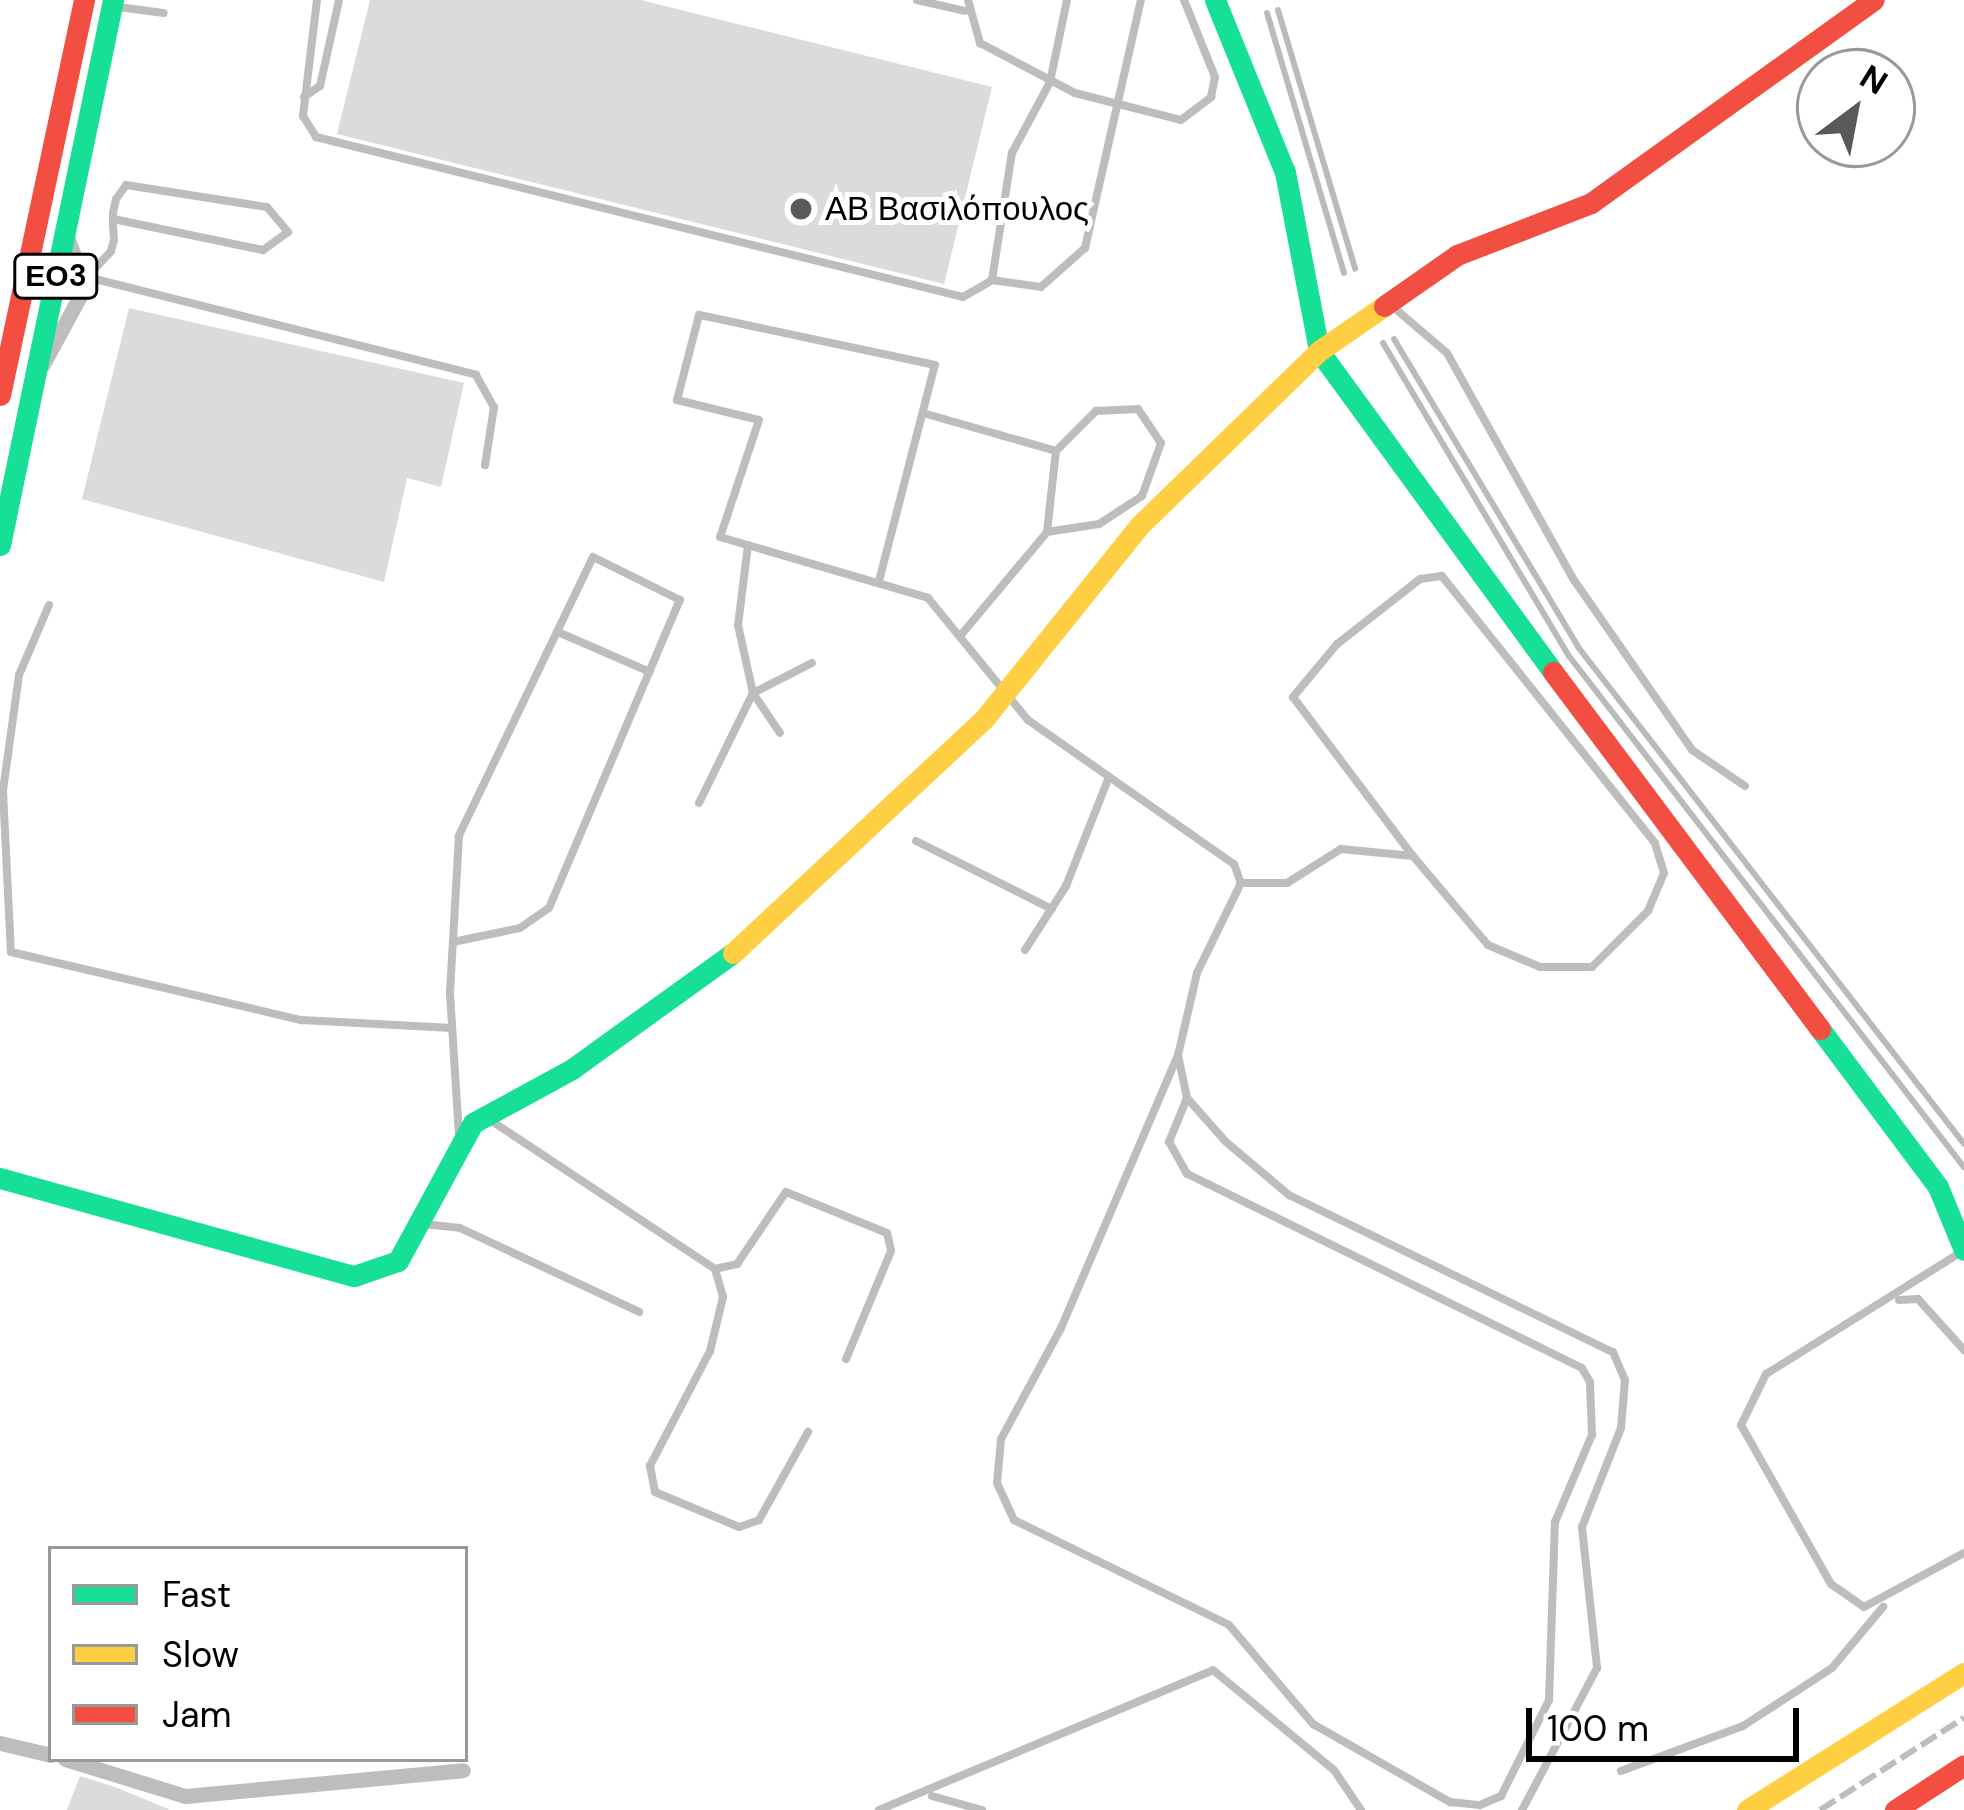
<!DOCTYPE html>
<meta charset="utf-8">
<style>
body{margin:0}
#map{position:relative;width:1964px;height:1810px;overflow:hidden;background:#fff;font-family:"DM Sans",sans-serif}
div>[style]{position:absolute}
[style*='--x']{left:calc(var(--x)*1px);top:calc(var(--y)*1px);width:calc(var(--w)*1px);rotate:calc(var(--a)*1deg)}
.stream>*{height:6px;margin:-3px;padding:0 3px;transform-origin:3px;border-radius:3px;background:#bababa}
.building>*{inset:0;background:#dbdbdb}
.lane>*{height:8px;margin:-4px;padding:0 4px;transform-origin:4px;border-radius:4px;background:#bdbdbd}
.street>*{height:15px;margin:-7.5px;padding:0 7.5px;transform-origin:7.5px;border-radius:7.5px;background:#bdbdbd}
.fast>*{height:21px;margin:-10.5px;padding:0 10.5px;transform-origin:10.5px;border-radius:10.5px;background:#16e098}
.slow>*{height:21px;margin:-10.5px;padding:0 10.5px;transform-origin:10.5px;border-radius:10.5px;background:#ffcf43}
.jam>*{height:21px;margin:-10.5px;padding:0 10.5px;transform-origin:10.5px;border-radius:10.5px;background:#f24e42}
.rail>*{height:6px;margin-top:-3px;transform-origin:0;background:repeating-linear-gradient(90deg,#bdbdbd 0 18px,transparent 0 24px)}
.dots>*{width:33px;height:33px;translate:-50% -50%;box-sizing:border-box;border:6px solid #fff;border-radius:50%}
span{translate:-50% -50%;white-space:nowrap;text-align:center;line-height:1.15;-webkit-text-stroke:10px #fff;paint-order:stroke}
.shield-label span{padding:3px 9px;background:#fff;border:3px solid;border-radius:9px;-webkit-text-stroke-width:0}
.shield-label{font-size:30px;color:#000;font-weight:700}
.poi-label{font-size:33px;color:#000}
.left{translate:0 -50%;text-align:left}
.legend{position:absolute;left:48px;top:1546px;width:420px;height:216px;box-sizing:border-box;background:#fff;border:3px solid #999;margin:0;padding:15px 21px;list-style:none;font-size:36px;color:#000}
.legend li{display:flex;align-items:center;gap:24px;height:60px}
.legend b{width:60px;border:3px solid #999}
.north{position:absolute;left:1796px;top:48px;width:120px;height:120px;box-sizing:border-box;background:#fff;border:3px solid #999;border-radius:50%;rotate:32deg;font-size:33px;font-weight:700;line-height:48px;text-align:center;color:#000}
.north::after{content:'';display:block;margin:auto;width:42px;height:54px;background:#595959;clip-path:polygon(50% 0,100% 100%,50% 72%,0 100%)}
.scale{position:absolute;left:1526px;top:1708px;width:273px;height:54px;box-sizing:border-box;border:6px solid #000;border-top:0;padding-left:15px;font-size:36px;line-height:42px;white-space:nowrap;color:#000;-webkit-text-stroke:9px #fff;paint-order:stroke}
</style>
<div id="map">
<div class="stream">
<div style="--x:1278;--y:10;--w:270;--a:73.4"></div>
<div style="--x:1267;--y:13;--w:271;--a:73.5"></div>
<div style="--x:1394;--y:339;--w:359;--a:59.1"></div>
<div style="--x:1578;--y:647;--w:629;--a:52.16"></div>
<div style="--x:1383;--y:343;--w:364;--a:59.3"></div>
<div style="--x:1569;--y:656;--w:646;--a:52.3"></div>
</div>
<div class="building">
<div style="clip-path:polygon(370px 0,641px 0,992px 87px,944px 284px,337px 134px)"></div>
<div style="clip-path:polygon(129px 308px,464px 383px,441px 487px,407px 478px,384px 582px,82px 499px)"></div>
<div style="clip-path:polygon(80px 1776px,115px 1787px,171px 1810px,67px 1810px)"></div>
</div>
<div class="lane">
<div style="--x:317;--y:0;--w:117;--a:96.9"></div>
<div style="--x:303;--y:116;--w:25;--a:58"></div>
<div style="--x:316;--y:137;--w:666;--a:13.89"></div>
<div style="--x:963;--y:297;--w:34;--a:-30"></div>
<div style="--x:992;--y:280;--w:129;--a:-81.1"></div>
<div style="--x:1012;--y:153;--w:81;--a:-61.8"></div>
<div style="--x:1050;--y:82;--w:84;--a:-78.3"></div>
<div style="--x:917;--y:0;--w:49;--a:12.9"></div>
<div style="--x:968;--y:0;--w:45;--a:74.4"></div>
<div style="--x:980;--y:43;--w:107;--a:27.8"></div>
<div style="--x:1075;--y:93;--w:109;--a:14.3"></div>
<div style="--x:1181;--y:120;--w:38;--a:-37"></div>
<div style="--x:1211;--y:97;--w:20;--a:-79"></div>
<div style="--x:1215;--y:77;--w:83;--a:-111.9"></div>
<div style="--x:118;--y:7;--w:46;--a:7.4"></div>
<div style="--x:304;--y:97;--w:19;--a:-35"></div>
<div style="--x:320;--y:86;--w:88;--a:-77.5"></div>
<div style="--x:87;--y:277;--w:401;--a:14.1"></div>
<div style="--x:476;--y:375;--w:37;--a:61"></div>
<div style="--x:494;--y:407;--w:59;--a:98.8"></div>
<div style="--x:87;--y:277;--w:35;--a:-47"></div>
<div style="--x:111;--y:251;--w:11;--a:-75"></div>
<div style="--x:114;--y:240;--w:13;--a:-94"></div>
<div style="--x:113;--y:227;--w:14;--a:-90"></div>
<div style="--x:113;--y:213;--w:14;--a:-78"></div>
<div style="--x:116;--y:199;--w:17;--a:-54"></div>
<div style="--x:126;--y:185;--w:143;--a:8.9"></div>
<div style="--x:267;--y:207;--w:33;--a:50"></div>
<div style="--x:288;--y:232;--w:31;--a:144"></div>
<div style="--x:263;--y:250;--w:153;--a:-168.3"></div>
<div style="--x:992;--y:280;--w:49;--a:8.1"></div>
<div style="--x:1041;--y:287;--w:59;--a:-41.6"></div>
<div style="--x:1085;--y:248;--w:254;--a:-77.3"></div>
<div style="--x:1392;--y:306;--w:72;--a:40.5"></div>
<div style="--x:1447;--y:353;--w:260;--a:60.8"></div>
<div style="--x:1574;--y:580;--w:207;--a:55.2"></div>
<div style="--x:1692;--y:750;--w:64;--a:34.2"></div>
<div style="--x:923;--y:413;--w:138;--a:15.9"></div>
<div style="--x:748;--y:545;--w:81;--a:97.1"></div>
<div style="--x:738;--y:625;--w:70;--a:77.6"></div>
<div style="--x:753;--y:693;--w:48;--a:56"></div>
<div style="--x:879;--y:581;--w:223;--a:-75.5"></div>
<div style="--x:935;--y:365;--w:241;--a:-168"></div>
<div style="--x:699;--y:315;--w:88;--a:104.5"></div>
<div style="--x:677;--y:400;--w:84;--a:13.7"></div>
<div style="--x:759;--y:420;--w:123;--a:108.4"></div>
<div style="--x:720;--y:537;--w:217;--a:16.3"></div>
<div style="--x:928;--y:598;--w:158;--a:50.7"></div>
<div style="--x:1028;--y:720;--w:251;--a:35"></div>
<div style="--x:1234;--y:864;--w:20;--a:70"></div>
<div style="--x:1241;--y:883;--w:100;--a:116.1"></div>
<div style="--x:1197;--y:973;--w:84;--a:103"></div>
<div style="--x:1178;--y:1055;--w:44;--a:78.2"></div>
<div style="--x:1187;--y:1098;--w:57;--a:48.5"></div>
<div style="--x:1225;--y:1141;--w:84;--a:40.2"></div>
<div style="--x:1289;--y:1195;--w:360;--a:25.9"></div>
<div style="--x:1613;--y:1352;--w:30;--a:67"></div>
<div style="--x:1625;--y:1380;--w:48;--a:94.8"></div>
<div style="--x:1621;--y:1428;--w:106;--a:111.5"></div>
<div style="--x:1582;--y:1527;--w:142;--a:83.9"></div>
<div style="--x:1597;--y:1668;--w:161;--a:117.8"></div>
<div style="--x:49;--y:605;--w:76;--a:113.2"></div>
<div style="--x:19;--y:675;--w:117;--a:97.9"></div>
<div style="--x:3;--y:791;--w:161;--a:87.2"></div>
<div style="--x:11;--y:952;--w:299;--a:13.2"></div>
<div style="--x:302;--y:1020;--w:150;--a:3.1"></div>
<div style="--x:558;--y:632;--w:100;--a:23.5"></div>
<div style="--x:961;--y:635;--w:134;--a:-50.1"></div>
<div style="--x:1047;--y:532;--w:81;--a:-83.7"></div>
<div style="--x:1056;--y:451;--w:57;--a:-45"></div>
<div style="--x:1096;--y:411;--w:42;--a:-2.7"></div>
<div style="--x:1138;--y:409;--w:41;--a:55.9"></div>
<div style="--x:1161;--y:443;--w:56;--a:109.7"></div>
<div style="--x:1142;--y:496;--w:51;--a:146.9"></div>
<div style="--x:1099;--y:524;--w:53;--a:171.3"></div>
<div style="--x:699;--y:803;--w:123;--a:-63.9"></div>
<div style="--x:753;--y:693;--w:66;--a:-27"></div>
<div style="--x:916;--y:841;--w:152;--a:26.6"></div>
<div style="--x:1241;--y:883;--w:46;--a:0"></div>
<div style="--x:1287;--y:883;--w:64;--a:-32.2"></div>
<div style="--x:1341;--y:849;--w:72;--a:5.6"></div>
<div style="--x:1413;--y:856;--w:116;--a:49.9"></div>
<div style="--x:1488;--y:945;--w:56;--a:22.9"></div>
<div style="--x:1540;--y:967;--w:52;--a:0"></div>
<div style="--x:1592;--y:967;--w:79;--a:-45"></div>
<div style="--x:1648;--y:911;--w:41;--a:-67.2"></div>
<div style="--x:1664;--y:873;--w:31;--a:-107"></div>
<div style="--x:1655;--y:843;--w:342;--a:-128.6"></div>
<div style="--x:1442;--y:576;--w:22;--a:172"></div>
<div style="--x:1420;--y:579;--w:105;--a:141.9"></div>
<div style="--x:1337;--y:644;--w:69;--a:129.7"></div>
<div style="--x:1293;--y:697;--w:199;--a:53"></div>
<div style="--x:453;--y:942;--w:68;--a:-11.8"></div>
<div style="--x:520;--y:928;--w:35;--a:-35"></div>
<div style="--x:549;--y:908;--w:335;--a:-67"></div>
<div style="--x:680;--y:600;--w:97;--a:-153.7"></div>
<div style="--x:593;--y:557;--w:310;--a:115.7"></div>
<div style="--x:459;--y:836;--w:157;--a:93.3"></div>
<div style="--x:450;--y:993;--w:142;--a:86.4"></div>
<div style="--x:1025;--y:950;--w:76;--a:-57.4"></div>
<div style="--x:1066;--y:886;--w:117;--a:-68.5"></div>
<div style="--x:1178;--y:1055;--w:297;--a:113.2"></div>
<div style="--x:1061;--y:1328;--w:126;--a:118.4"></div>
<div style="--x:1001;--y:1439;--w:44;--a:95.2"></div>
<div style="--x:997;--y:1483;--w:41;--a:65.3"></div>
<div style="--x:1014;--y:1520;--w:239;--a:26"></div>
<div style="--x:1229;--y:1625;--w:130;--a:49.7"></div>
<div style="--x:1313;--y:1724;--w:158;--a:29.7"></div>
<div style="--x:1450;--y:1802;--w:30;--a:6"></div>
<div style="--x:1480;--y:1805;--w:23;--a:-23"></div>
<div style="--x:1501;--y:1796;--w:107;--a:-63.4"></div>
<div style="--x:1549;--y:1700;--w:178;--a:-88.1"></div>
<div style="--x:1555;--y:1522;--w:95;--a:-67"></div>
<div style="--x:1592;--y:1435;--w:53;--a:-92.2"></div>
<div style="--x:1590;--y:1382;--w:16;--a:-120"></div>
<div style="--x:1582;--y:1368;--w:440;--a:-153.8"></div>
<div style="--x:1187;--y:1174;--w:37;--a:-119"></div>
<div style="--x:1169;--y:1142;--w:48;--a:-67.8"></div>
<div style="--x:490;--y:1120;--w:270;--a:33.5"></div>
<div style="--x:715;--y:1269;--w:29;--a:74"></div>
<div style="--x:723;--y:1297;--w:56;--a:103.5"></div>
<div style="--x:710;--y:1351;--w:130;--a:117.6"></div>
<div style="--x:650;--y:1466;--w:26;--a:79"></div>
<div style="--x:655;--y:1492;--w:91;--a:22.6"></div>
<div style="--x:739;--y:1527;--w:21;--a:-19"></div>
<div style="--x:759;--y:1520;--w:101;--a:-60.9"></div>
<div style="--x:423;--y:1224;--w:37;--a:6"></div>
<div style="--x:460;--y:1228;--w:198;--a:25.1"></div>
<div style="--x:1963;--y:1251;--w:232;--a:148"></div>
<div style="--x:1766;--y:1374;--w:57;--a:116.1"></div>
<div style="--x:1741;--y:1425;--w:183;--a:60.5"></div>
<div style="--x:1831;--y:1584;--w:40;--a:34.9"></div>
<div style="--x:1864;--y:1607;--w:114;--a:-28.4"></div>
<div style="--x:715;--y:1269;--w:23;--a:-13"></div>
<div style="--x:737;--y:1264;--w:87;--a:-55.8"></div>
<div style="--x:786;--y:1192;--w:109;--a:22.1"></div>
<div style="--x:887;--y:1233;--w:18;--a:77"></div>
<div style="--x:891;--y:1251;--w:117;--a:112.6"></div>
<div style="--x:1899;--y:1300;--w:19;--a:-3"></div>
<div style="--x:1918;--y:1299;--w:69;--a:48"></div>
<div style="--x:1621;--y:1771;--w:130;--a:-20.2"></div>
<div style="--x:1743;--y:1726;--w:106;--a:-33.1"></div>
<div style="--x:1832;--y:1668;--w:80;--a:-50.1"></div>
<div style="--x:932;--y:1796;--w:52;--a:15.6"></div>
<div style="--x:879;--y:1810;--w:362;--a:-22.7"></div>
<div style="--x:1213;--y:1670;--w:157;--a:39.6"></div>
<div style="--x:1334;--y:1770;--w:48;--a:56"></div>
</div>
<div class="street">
<div style="--x:42;--y:366;--w:92;--a:-61.5"></div>
<div style="--x:86;--y:285;--w:54;--a:-111.8"></div>
<div style="--x:0;--y:1743;--w:52;--a:13.2"></div>
<div style="--x:65;--y:1759;--w:126;--a:17.1"></div>
<div style="--x:185;--y:1796;--w:279;--a:-5.3"></div>
</div>
<div class="fast">
<div style="--x:1215;--y:0;--w:186;--a:67.9"></div>
<div style="--x:1285;--y:172;--w:182;--a:79.2"></div>
<div style="--x:1319;--y:351;--w:397;--a:53.9"></div>
<div style="--x:0;--y:545;--w:557;--a:-78.29"></div>
<div style="--x:1820;--y:1029;--w:197;--a:53.2"></div>
<div style="--x:1938;--y:1187;--w:68;--a:67.6"></div>
<div style="--x:0;--y:1178;--w:367;--a:15.5"></div>
<div style="--x:354;--y:1276;--w:46;--a:-18.8"></div>
<div style="--x:398;--y:1261;--w:157;--a:-61.5"></div>
<div style="--x:473;--y:1123;--w:113;--a:-28.6"></div>
<div style="--x:572;--y:1069;--w:198;--a:-35.8"></div>
</div>
<div class="slow">
<div style="--x:733;--y:953;--w:343;--a:-43"></div>
<div style="--x:984;--y:719;--w:249;--a:-51.2"></div>
<div style="--x:1140;--y:525;--w:250;--a:-44.2"></div>
<div style="--x:1319;--y:351;--w:79;--a:-34.7"></div>
<div style="--x:1747;--y:1810;--w:257;--a:-32.3"></div>
</div>
<div class="jam">
<div style="--x:1384;--y:306;--w:89;--a:-34.9"></div>
<div style="--x:1457;--y:255;--w:144;--a:-21.2"></div>
<div style="--x:1591;--y:203;--w:348;--a:-35.7"></div>
<div style="--x:0;--y:395;--w:404;--a:-78"></div>
<div style="--x:1553;--y:672;--w:446;--a:53.2"></div>
<div style="--x:1895;--y:1810;--w:82;--a:-33.1"></div>
</div>
<div class="rail">
<div style="--x:1820;--y:1810;--w:171;--a:-32.6"></div>
</div>
<div class="dots">
<div style="left:801px;top:209px;background:#595959"></div>
</div>
<div class="shield-label">
<span style="left:56px;top:276px">ΕΟ3</span>
</div>
<div class="poi-label">
<span class="left" style="left:825px;top:209px">ΑΒ Βασιλόπουλος</span>
</div>
<ul class="legend">
<li><b style="height:15px;background:#16e098"></b>Fast</li>
<li><b style="height:15px;background:#ffcf43"></b>Slow</li>
<li><b style="height:15px;background:#f24e42"></b>Jam</li>
</ul>
<div class="north">N</div>
<div class="scale">100 m</div>
</div>
